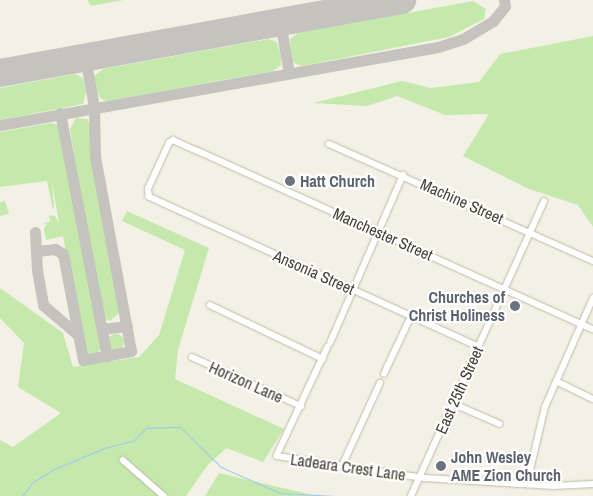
<!DOCTYPE html>
<style>
body{margin:0}
#map{position:relative;width:593px;height:496px;overflow:hidden;background:#f3f1e5;font-family:"Archivo Narrow",sans-serif}
div>[style]{position:absolute}
[style*='--x']{left:calc(var(--x)*1px);top:calc(var(--y)*1px);width:calc(var(--w)*1px);rotate:calc(var(--a)*1deg)}
.green>*{inset:0;background:#c5e9ac}
.round{border-radius:50%}
.stream>*{height:1px;margin:-0.5px;padding:0 0.5px;transform-origin:0.5px;border-radius:0.5px;background:#9fc5f3}
.taxiway>*{height:11px;margin:-5.5px;padding:0 5.5px;transform-origin:5.5px;border-radius:5.5px;background:#c4c3bd}
.runway>*{height:28px;margin:-14px;padding:0 14px;transform-origin:14px;border-radius:14px;background:#c4c3bd}
.roads{filter:drop-shadow(0 0 1px #bfbaa7) drop-shadow(0 0 1px #bfbaa7)}
.minor>*{height:5.5px;margin:-2.75px;padding:0 2.75px;transform-origin:2.75px;border-radius:2.75px;background:#fff}
.dots>*{width:14px;height:14px;translate:-50% -50%;box-sizing:border-box;border:2px solid #fff;border-radius:50%}
span{translate:-50% -50%;white-space:nowrap;text-align:center;line-height:1.15;-webkit-text-stroke:4.5px #fff;paint-order:stroke}
.worship-label{font-size:16px;color:#5b616d;font-weight:700}
.left{translate:0 -50%;text-align:left}
.right{translate:-100% -50%;text-align:right}
.street-label{font-size:16px;color:#464134}
</style>
<div id="map">
<div class="green">
<div style="clip-path:polygon(87px 0,124px 0,91px 6px)"></div>
<div style="clip-path:polygon(473px 1px,486px 9px,484px 19px,449px 37px,302px 66px,294px 63px,291px 57px,290px 39px,298px 33px)"></div>
<div style="clip-path:polygon(593px 36px,593px 227px,578px 205px,529px 189px,463px 156px,489px 114px,445px 115px,397px 96px,367px 106px,313px 103px,402px 81px,431px 88px,479px 82px,500px 54px)"></div>
<div style="clip-path:polygon(269px 39px,277px 42px,281px 57px,281px 65px,273px 71px,107px 101px,101px 99px,95px 88px,94px 76px,103px 69px)"></div>
<div style="clip-path:polygon(75px 74px,83px 78px,86px 92px,83px 104px,0 120px,0 88px)"></div>
<div style="clip-path:polygon(76px 118px,87px 119px,91px 126px,93px 169px,119px 313px,110px 321px,105px 319px,103px 313px,80px 192px,70px 129px)"></div>
<div style="clip-path:polygon(51px 123px,59px 125px,63px 134px,101px 340px,102px 347px,95px 355px,87px 353px,81px 340px,63px 236px,46px 240px,44px 228px,47px 224px,43px 223px,50px 222px,49px 215px,55px 216px,59px 223px,52px 183px,54px 207px,52px 211px,50px 212px,53px 210px,47px 181px,0 187px,0 132px)"></div>
<div style="clip-path:polygon(5px 201px,9px 214px,0 216px,0 202px)"></div>
<div style="clip-path:polygon(127px 211px,209px 248px,178px 350px,175px 379px,284px 429px,263px 462px,226px 448px,207px 466px,186px 496px,0 496px,0 440px,13px 447px,61px 413px,18px 387px,24px 343px,0 318px,0 288px,63px 333px,73px 367px,139px 357px,159px 335px,185px 250px,122px 221px)"></div>
<div class="round" style="left:108px;top:334px;width:16px;height:16px"></div>
<div style="clip-path:polygon(219px 473px,317px 496px,205px 496px)"></div>
</div>
<div class="stream">
<div style="--x:22;--y:496;--w:18;--a:-52"></div>
<div style="--x:33;--y:482;--w:22;--a:-32"></div>
<div style="--x:52;--y:470;--w:56;--a:-22.9"></div>
<div style="--x:104;--y:448;--w:30;--a:-14"></div>
<div style="--x:133;--y:441;--w:18;--a:-45"></div>
<div style="--x:146;--y:428;--w:34;--a:-2"></div>
<div style="--x:180;--y:427;--w:57;--a:44.3"></div>
<div style="--x:221;--y:467;--w:64;--a:23.8"></div>
<div style="--x:280;--y:493;--w:56;--a:3.1"></div>
</div>
<div class="taxiway">
<div style="--x:280;--y:22;--w:52;--a:80"></div>
<div style="--x:60;--y:113;--w:248;--a:79.1"></div>
<div style="--x:0;--y:125;--w:445;--a:-10.1"></div>
<div style="--x:438;--y:47;--w:26;--a:-18"></div>
<div style="--x:463;--y:39;--w:35;--a:-31"></div>
<div style="--x:493;--y:21;--w:19;--a:-51"></div>
<div style="--x:505;--y:6;--w:6;--a:-99"></div>
<div style="--x:35;--y:232;--w:38;--a:87"></div>
<div style="--x:37;--y:270;--w:36;--a:80"></div>
<div style="--x:43;--y:305;--w:45;--a:40.5"></div>
<div style="--x:37;--y:251;--w:18;--a:-6"></div>
<div style="--x:55;--y:249;--w:9;--a:32"></div>
<div style="--x:63;--y:254;--w:108;--a:79.3"></div>
<div style="--x:83;--y:360;--w:49;--a:-10.6"></div>
<div style="--x:131;--y:351;--w:198;--a:-100.5"></div>
<div style="--x:95;--y:156;--w:49;--a:-91.2"></div>
<div style="--x:94;--y:107;--w:51;--a:-100.2"></div>
<div style="--x:102;--y:329;--w:25;--a:-7"></div>
</div>
<div class="runway">
<div style="--x:0;--y:73;--w:409;--a:-10.3"></div>
</div>
<div class="roads">
<div class="minor">
<div style="--x:329;--y:144;--w:289;--a:23.9"></div>
<div style="--x:210;--y:305;--w:125;--a:25.5"></div>
<div style="--x:330;--y:343;--w:183;--a:-66.5"></div>
<div style="--x:328;--y:347;--w:120;--a:115.1"></div>
<div style="--x:277;--y:456;--w:150;--a:8.5"></div>
<div style="--x:425;--y:478;--w:129;--a:3.5"></div>
<div style="--x:554;--y:486;--w:39;--a:-3"></div>
<div style="--x:478;--y:347;--w:362;--a:-155.5"></div>
<div style="--x:149;--y:197;--w:8;--a:-97"></div>
<div style="--x:148;--y:189;--w:51;--a:-65.5"></div>
<div style="--x:169;--y:143;--w:5;--a:-37"></div>
<div style="--x:173;--y:140;--w:27;--a:24"></div>
<div style="--x:198;--y:151;--w:433;--a:24.3"></div>
<div style="--x:192;--y:357;--w:120;--a:24.2"></div>
<div style="--x:384;--y:374;--w:64;--a:-65"></div>
<div style="--x:556;--y:381;--w:41;--a:25.9"></div>
<div style="--x:452;--y:403;--w:52;--a:23.6"></div>
<div style="--x:123;--y:460;--w:55;--a:41.3"></div>
<div style="--x:342;--y:466;--w:91;--a:-65.4"></div>
<div style="--x:527;--y:483;--w:78;--a:-76.7"></div>
<div style="--x:545;--y:407;--w:119;--a:-66.2"></div>
<div style="--x:411;--y:496;--w:323;--a:-65.7"></div>
</div>
</div>
<div class="dots">
<div style="left:290px;top:181px;background:#6b7280"></div>
<div style="left:515px;top:306px;background:#6b7280"></div>
<div style="left:441px;top:466px;background:#6b7280"></div>
</div>
<div class="worship-label">
<span class="left" style="left:300px;top:181px">Hatt Church</span>
<span class="right" style="left:505px;top:306px">Churches of<br>Christ Holiness</span>
<span class="left" style="left:451px;top:466px">John Wesley<br>AME Zion Church</span>
</div>
<div class="street-label">
<span style="left:462px;top:201px;rotate:24deg">Machine Street</span>
<span style="left:383px;top:234px;rotate:24deg">Manchester Street</span>
<span style="left:314px;top:272px;rotate:24deg">Ansonia Street</span>
<span style="left:246px;top:382px;rotate:24deg">Horizon Lane</span>
<span style="left:459px;top:390px;rotate:-66deg">East 25th Street</span>
<span style="left:348px;top:467px;rotate:8deg">Ladeara Crest Lane</span>
</div>
</div>
